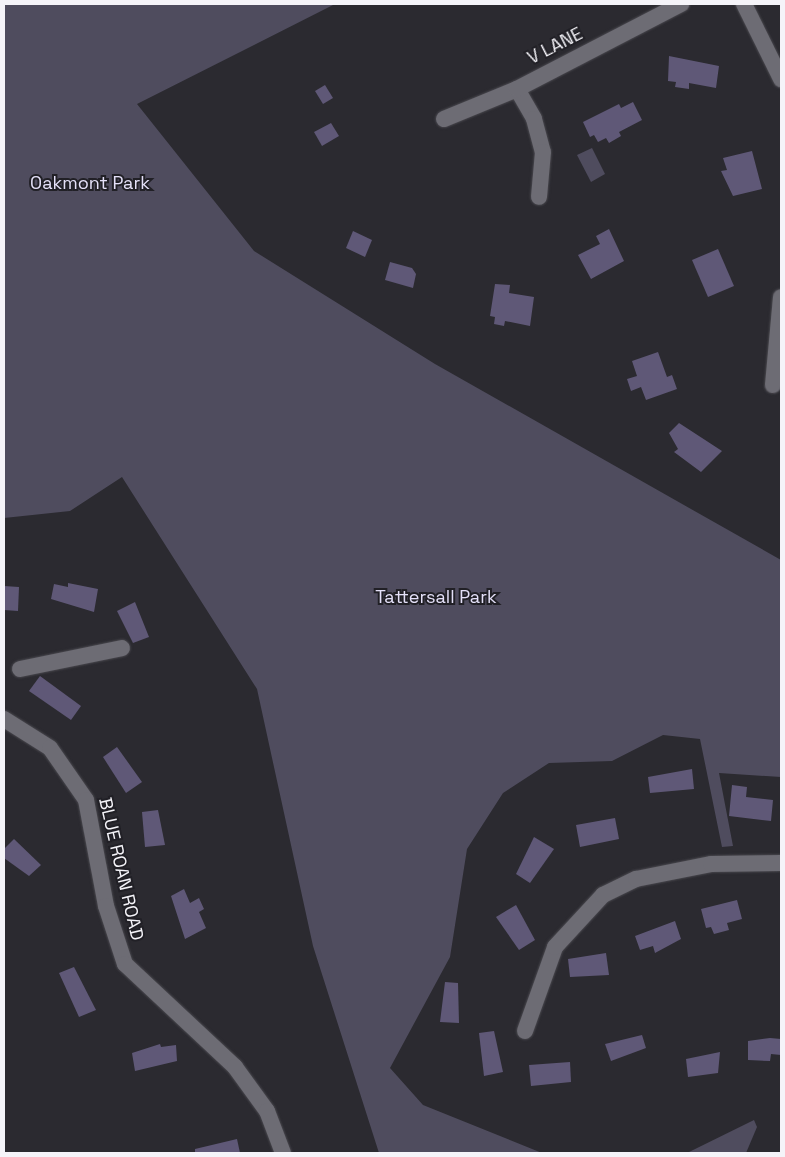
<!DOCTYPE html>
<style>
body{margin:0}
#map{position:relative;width:785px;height:1157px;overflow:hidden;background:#2b2a30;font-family:"Space Grotesk",sans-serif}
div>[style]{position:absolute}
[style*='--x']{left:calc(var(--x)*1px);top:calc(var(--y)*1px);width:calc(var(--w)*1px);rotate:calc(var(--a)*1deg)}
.green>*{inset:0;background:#4f4c5e}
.building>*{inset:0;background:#5f5877}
.roads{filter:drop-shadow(0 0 1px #49484e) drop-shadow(0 0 1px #49484e)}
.minor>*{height:16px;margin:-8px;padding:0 8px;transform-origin:8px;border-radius:8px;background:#6d6c74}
span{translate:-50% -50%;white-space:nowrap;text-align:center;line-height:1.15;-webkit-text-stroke:4px #212026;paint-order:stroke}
.street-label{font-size:18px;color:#f5f4f9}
.park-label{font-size:18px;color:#e4e0f8}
.frame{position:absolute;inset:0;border:5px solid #f5f4f9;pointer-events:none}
</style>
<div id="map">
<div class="green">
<div style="clip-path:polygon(4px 4px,335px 4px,137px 104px,254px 251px,435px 364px,781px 560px,781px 777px,719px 773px,733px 846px,722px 847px,700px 739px,663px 735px,612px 761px,549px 763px,503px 793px,467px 849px,450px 957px,390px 1068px,423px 1105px,542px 1153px,379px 1153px,313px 946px,257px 689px,122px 477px,70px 511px,4px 518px)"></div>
<div style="clip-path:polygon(592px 148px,605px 174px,591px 182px,577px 155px)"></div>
<div style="clip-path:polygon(754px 1120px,757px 1127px,746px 1153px,687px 1153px)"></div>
</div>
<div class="building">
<div style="clip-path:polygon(669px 56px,719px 66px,716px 88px,689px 83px,689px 89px,675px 87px,676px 82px,668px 81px)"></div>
<div style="clip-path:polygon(325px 85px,333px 98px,323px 104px,315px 91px)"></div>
<div style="clip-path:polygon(633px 102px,642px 120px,619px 132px,621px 136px,609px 143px,606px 138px,598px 142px,594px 135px,590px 137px,583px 122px,619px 104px,621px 108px)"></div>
<div style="clip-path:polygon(331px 123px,339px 136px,322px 146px,314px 132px)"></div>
<div style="clip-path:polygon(752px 151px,762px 189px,733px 196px,721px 171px,727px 170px,723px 158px)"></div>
<div style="clip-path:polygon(609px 229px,624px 261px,591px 279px,578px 255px,600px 244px,596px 236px)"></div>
<div style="clip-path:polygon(353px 231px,372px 240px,365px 257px,346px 248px)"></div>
<div style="clip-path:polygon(718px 249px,734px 286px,708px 297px,692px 260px)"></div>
<div style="clip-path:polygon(390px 262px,412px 268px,416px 274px,413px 288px,385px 280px)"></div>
<div style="clip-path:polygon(495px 284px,510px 285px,509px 293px,534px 297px,530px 326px,505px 321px,504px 326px,494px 324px,495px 317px,490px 316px)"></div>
<div style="clip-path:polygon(658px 352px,667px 377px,672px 375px,677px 389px,646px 400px,641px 387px,631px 391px,627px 379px,637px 376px,632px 361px)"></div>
<div style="clip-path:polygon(679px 423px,722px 451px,701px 472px,674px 452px,678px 449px,669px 433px)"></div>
<div style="clip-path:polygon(68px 583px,98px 589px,94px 612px,51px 599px,54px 584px,68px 587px)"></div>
<div style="clip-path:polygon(4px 586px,19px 587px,18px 611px,4px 610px)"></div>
<div style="clip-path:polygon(135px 602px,149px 637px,133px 643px,117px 611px)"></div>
<div style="clip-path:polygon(40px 676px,81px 706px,71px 720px,29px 691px)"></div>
<div style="clip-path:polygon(117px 747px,142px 782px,126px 793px,103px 757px)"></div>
<div style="clip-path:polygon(692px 769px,694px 789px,650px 793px,648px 777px)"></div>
<div style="clip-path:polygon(732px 785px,747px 787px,746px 797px,773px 800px,771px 821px,729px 816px)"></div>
<div style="clip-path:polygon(158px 810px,165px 845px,145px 847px,142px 812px)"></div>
<div style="clip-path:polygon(615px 818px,619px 839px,580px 847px,576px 825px)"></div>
<div style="clip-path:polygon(534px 837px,554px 849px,530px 883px,516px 874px)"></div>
<div style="clip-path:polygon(14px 839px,41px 865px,29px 876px,4px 858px,4px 849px)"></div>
<div style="clip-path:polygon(184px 889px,190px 903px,199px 898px,204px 909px,199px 912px,206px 928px,185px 939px,171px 896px)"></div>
<div style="clip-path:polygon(737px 900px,742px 919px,727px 923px,729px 930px,714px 934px,711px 927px,706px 928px,701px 909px)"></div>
<div style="clip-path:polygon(516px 905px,535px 940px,519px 950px,496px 917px)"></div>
<div style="clip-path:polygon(675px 921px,681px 939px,655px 953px,653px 946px,640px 950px,635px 936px)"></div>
<div style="clip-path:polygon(606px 953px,609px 975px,570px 977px,568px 959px)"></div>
<div style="clip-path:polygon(74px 967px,96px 1010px,79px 1017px,59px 973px)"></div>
<div style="clip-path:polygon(445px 982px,458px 983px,459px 1023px,440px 1022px)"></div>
<div style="clip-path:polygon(494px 1031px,503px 1072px,484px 1076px,479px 1033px)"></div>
<div style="clip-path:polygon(642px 1035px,646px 1048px,611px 1061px,605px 1044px)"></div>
<div style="clip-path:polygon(770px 1038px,781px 1039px,781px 1055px,771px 1054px,770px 1061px,748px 1060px,748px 1041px)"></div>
<div style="clip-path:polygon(160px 1044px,161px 1047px,176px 1045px,177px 1061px,135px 1071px,132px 1053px)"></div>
<div style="clip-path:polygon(720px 1052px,718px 1073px,688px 1077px,686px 1059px)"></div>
<div style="clip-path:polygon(570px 1062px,571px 1082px,531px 1086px,529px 1065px)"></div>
<div style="clip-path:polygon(237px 1139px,240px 1153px,195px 1153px,195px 1149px)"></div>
</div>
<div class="roads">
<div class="minor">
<div style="--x:744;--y:4;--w:84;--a:63.7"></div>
<div style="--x:517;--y:89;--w:34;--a:60"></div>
<div style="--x:534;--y:119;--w:34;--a:75"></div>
<div style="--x:543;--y:152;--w:45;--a:95.1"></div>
<div style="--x:444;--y:119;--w:79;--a:-22.3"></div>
<div style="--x:517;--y:89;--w:185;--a:-27.4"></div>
<div style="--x:773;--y:385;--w:88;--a:-84.8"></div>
<div style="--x:20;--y:669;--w:104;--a:-11.6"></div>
<div style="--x:4;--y:719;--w:54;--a:32.2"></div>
<div style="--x:50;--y:748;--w:63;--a:55.3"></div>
<div style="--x:86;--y:800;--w:108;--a:79.3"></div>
<div style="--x:106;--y:906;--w:61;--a:71.9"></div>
<div style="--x:125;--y:964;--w:151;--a:43.1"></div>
<div style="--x:235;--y:1067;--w:54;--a:54"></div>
<div style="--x:267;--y:1111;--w:45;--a:69.1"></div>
<div style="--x:525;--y:1031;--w:89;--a:-70.3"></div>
<div style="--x:555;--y:947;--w:71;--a:-47.3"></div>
<div style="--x:603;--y:895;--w:37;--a:-26"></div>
<div style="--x:636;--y:879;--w:76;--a:-11.3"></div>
<div style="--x:711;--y:864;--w:70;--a:-0.8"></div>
</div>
</div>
<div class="street-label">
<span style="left:555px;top:46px;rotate:-27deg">V LANE</span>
<span style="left:121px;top:869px;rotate:77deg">BLUE ROAN ROAD</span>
</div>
<div class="park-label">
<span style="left:90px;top:183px">Oakmont Park</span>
<span style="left:436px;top:597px">Tattersall Park</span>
</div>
<div class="frame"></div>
</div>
